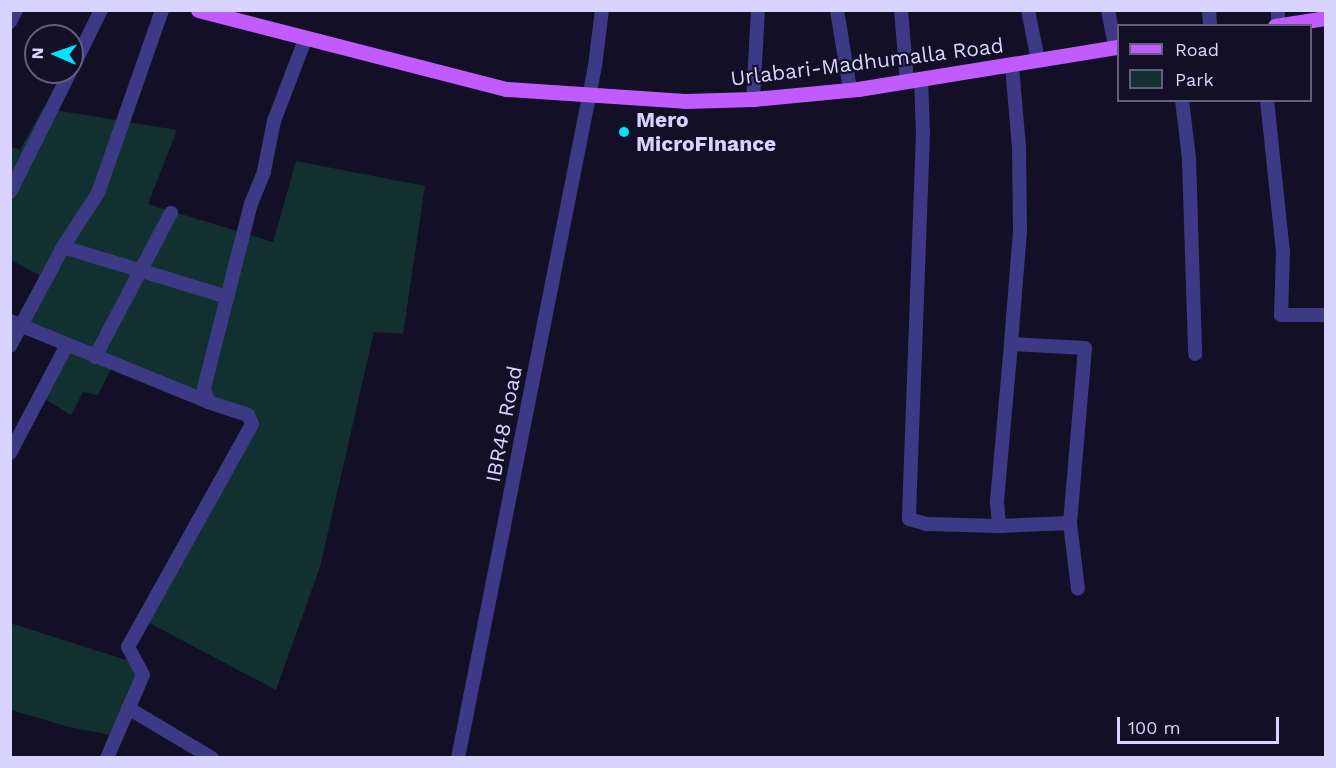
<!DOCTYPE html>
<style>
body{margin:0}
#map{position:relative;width:1336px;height:768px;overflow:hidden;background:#130f26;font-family:"Work Sans",sans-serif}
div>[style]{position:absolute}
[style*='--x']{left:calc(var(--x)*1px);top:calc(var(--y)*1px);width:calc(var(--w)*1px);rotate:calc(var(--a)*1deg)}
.green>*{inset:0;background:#12302f}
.minor>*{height:14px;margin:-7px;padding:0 7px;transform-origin:7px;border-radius:7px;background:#3d3a85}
.major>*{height:15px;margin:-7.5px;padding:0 7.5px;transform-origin:7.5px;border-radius:7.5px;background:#c25bff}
.dots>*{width:16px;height:16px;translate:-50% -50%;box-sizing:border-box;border:3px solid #130f26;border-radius:50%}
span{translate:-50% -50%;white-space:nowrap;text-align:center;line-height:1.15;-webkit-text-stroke:4.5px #130f26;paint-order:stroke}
.street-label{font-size:21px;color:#d9d4ff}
.poi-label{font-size:21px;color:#d9d4ff;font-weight:700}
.left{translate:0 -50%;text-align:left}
.frame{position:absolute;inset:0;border:12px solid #d9d4ff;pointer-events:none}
.legend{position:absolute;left:1117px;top:24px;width:195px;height:78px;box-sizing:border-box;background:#130f26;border:2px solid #625e7d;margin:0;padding:8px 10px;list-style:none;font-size:18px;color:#d9d4ff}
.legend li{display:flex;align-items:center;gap:12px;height:30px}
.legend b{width:30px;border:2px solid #625e7d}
.north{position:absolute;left:24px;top:24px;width:60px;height:60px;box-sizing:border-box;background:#130f26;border:2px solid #625e7d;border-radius:50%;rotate:272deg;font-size:16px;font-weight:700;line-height:24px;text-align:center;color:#d9d4ff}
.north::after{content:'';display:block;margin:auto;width:21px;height:27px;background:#00e5ff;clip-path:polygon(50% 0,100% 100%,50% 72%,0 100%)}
.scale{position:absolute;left:1117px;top:717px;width:162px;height:27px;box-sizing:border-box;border:3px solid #d9d4ff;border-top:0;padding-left:8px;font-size:18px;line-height:21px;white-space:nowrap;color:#d9d4ff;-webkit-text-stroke:4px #130f26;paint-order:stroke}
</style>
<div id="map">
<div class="green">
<div style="clip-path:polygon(43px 108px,177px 130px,148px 204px,273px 242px,296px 161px,425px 186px,403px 334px,374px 332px,320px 567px,276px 690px,144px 620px,252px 424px,113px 365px,98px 395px,83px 392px,71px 415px,40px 396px,67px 346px,21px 325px,46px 279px,11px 260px,10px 146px,20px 150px)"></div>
<div style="clip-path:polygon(10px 623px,123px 659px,134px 659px,143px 675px,116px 736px,69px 727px,11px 710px)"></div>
</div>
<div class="minor">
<div style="--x:837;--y:10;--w:80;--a:80.7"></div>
<div style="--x:901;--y:10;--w:71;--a:85.2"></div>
<div style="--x:1028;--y:10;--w:51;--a:78.7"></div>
<div style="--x:1108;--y:10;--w:38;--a:79"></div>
<div style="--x:1209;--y:10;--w:16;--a:86"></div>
<div style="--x:1278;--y:10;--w:15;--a:90"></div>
<div style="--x:10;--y:22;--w:13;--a:-63"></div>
<div style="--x:1012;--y:66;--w:82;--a:85.1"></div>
<div style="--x:1019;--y:148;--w:83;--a:89.3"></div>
<div style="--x:1020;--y:231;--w:113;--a:94.6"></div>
<div style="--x:1011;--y:344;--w:74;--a:3.1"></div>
<div style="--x:1085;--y:348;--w:176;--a:94.9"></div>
<div style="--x:1070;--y:523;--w:66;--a:83.1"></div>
<div style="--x:72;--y:69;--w:66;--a:-63.8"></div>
<div style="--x:921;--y:79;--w:54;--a:87.9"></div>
<div style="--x:923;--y:133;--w:386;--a:92.1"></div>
<div style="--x:909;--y:519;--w:19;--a:16"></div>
<div style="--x:927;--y:524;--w:72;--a:1.6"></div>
<div style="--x:753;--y:99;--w:89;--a:-86.8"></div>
<div style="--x:1182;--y:100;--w:59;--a:83.2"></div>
<div style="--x:1189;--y:159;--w:195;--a:88.2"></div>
<div style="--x:1267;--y:100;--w:152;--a:84"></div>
<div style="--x:1283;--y:251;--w:64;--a:91.8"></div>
<div style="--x:1281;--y:315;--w:45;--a:0"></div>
<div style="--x:10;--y:192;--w:134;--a:-63.4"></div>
<div style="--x:63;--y:247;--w:172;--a:16.9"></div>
<div style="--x:10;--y:321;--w:214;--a:22.2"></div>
<div style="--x:1011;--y:344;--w:159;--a:95.1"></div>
<div style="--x:997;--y:502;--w:24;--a:85"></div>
<div style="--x:999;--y:526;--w:71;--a:-2.4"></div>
<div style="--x:10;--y:346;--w:112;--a:-61.8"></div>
<div style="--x:63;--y:247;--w:64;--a:-57.1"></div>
<div style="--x:98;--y:193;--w:194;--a:-70.7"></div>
<div style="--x:95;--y:357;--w:163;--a:-62.2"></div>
<div style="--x:10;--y:453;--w:122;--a:-62.2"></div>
<div style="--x:128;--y:708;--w:98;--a:30.8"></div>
<div style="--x:107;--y:758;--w:90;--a:-66.6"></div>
<div style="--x:143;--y:675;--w:32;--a:-118"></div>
<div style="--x:128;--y:647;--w:255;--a:-60.9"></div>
<div style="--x:252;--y:424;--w:10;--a:-114"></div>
<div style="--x:248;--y:415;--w:42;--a:-162"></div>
<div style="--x:208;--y:402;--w:15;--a:-106"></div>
<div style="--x:204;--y:388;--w:190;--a:-75.7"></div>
<div style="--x:251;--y:204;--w:35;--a:-68"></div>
<div style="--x:264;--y:171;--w:51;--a:-78.7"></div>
<div style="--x:274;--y:121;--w:87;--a:-69.1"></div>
<div style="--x:458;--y:758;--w:705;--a:-78.8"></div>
<div style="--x:595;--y:66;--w:56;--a:-82.9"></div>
</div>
<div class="major">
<div style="--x:198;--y:10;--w:318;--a:14.4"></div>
<div style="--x:506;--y:89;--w:179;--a:3.8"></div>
<div style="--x:685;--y:101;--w:68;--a:-1.7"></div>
<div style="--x:753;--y:99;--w:105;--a:-5.4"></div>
<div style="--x:858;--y:89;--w:263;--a:-9.2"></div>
<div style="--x:1275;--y:26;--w:52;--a:-8.9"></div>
</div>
<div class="dots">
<div style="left:624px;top:132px;background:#00e5ff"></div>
</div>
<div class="street-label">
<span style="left:867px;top:62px;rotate:-7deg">Urlabari-Madhumalla Road</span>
<span style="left:504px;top:424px;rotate:-79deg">IBR48 Road</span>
</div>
<div class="poi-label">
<span class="left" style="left:636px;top:132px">Mero<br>MicroFInance</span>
</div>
<div class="frame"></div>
<ul class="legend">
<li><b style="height:8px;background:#c25bff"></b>Road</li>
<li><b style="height:16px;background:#12302f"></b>Park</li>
</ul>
<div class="north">N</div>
<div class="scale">100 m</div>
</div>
